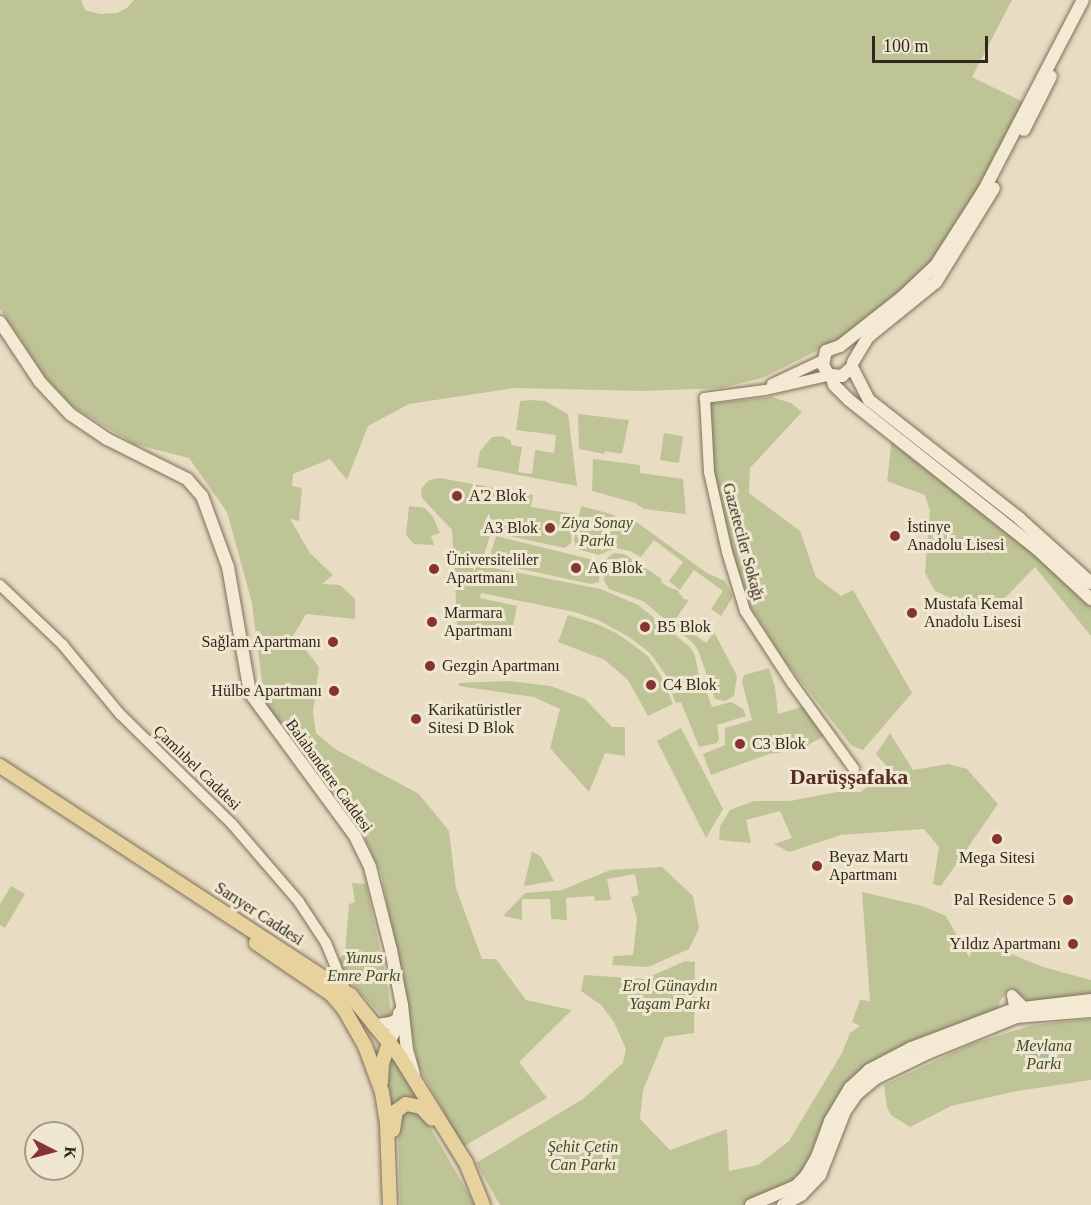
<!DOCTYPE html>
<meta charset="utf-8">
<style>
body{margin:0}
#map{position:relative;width:1091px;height:1205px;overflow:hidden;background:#e8ddc2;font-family:Georgia,serif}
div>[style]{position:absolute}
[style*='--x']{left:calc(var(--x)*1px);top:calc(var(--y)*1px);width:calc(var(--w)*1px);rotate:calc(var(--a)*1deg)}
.green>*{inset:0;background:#bfc497}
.water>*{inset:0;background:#a4bbb4}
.roads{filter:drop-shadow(0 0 2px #7f6f5b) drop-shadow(0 0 2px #7f6f5b)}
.tertiary>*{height:10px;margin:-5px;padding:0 5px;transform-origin:5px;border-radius:5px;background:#f4ead4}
.secondary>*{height:12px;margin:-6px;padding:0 6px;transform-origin:6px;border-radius:6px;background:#f4ead4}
.primary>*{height:14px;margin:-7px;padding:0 7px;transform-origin:7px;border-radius:7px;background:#e7d19d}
.dots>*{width:16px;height:16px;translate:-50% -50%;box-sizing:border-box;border:3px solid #f0e7d0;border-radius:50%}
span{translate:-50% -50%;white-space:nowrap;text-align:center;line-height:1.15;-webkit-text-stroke:6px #f0e7d0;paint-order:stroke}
.poi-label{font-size:16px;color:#31271e}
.left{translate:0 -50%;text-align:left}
.right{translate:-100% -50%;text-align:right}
.park-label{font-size:16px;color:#424b27;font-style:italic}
.street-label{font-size:16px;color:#31271e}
.district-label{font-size:22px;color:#582e22;font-weight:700}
.north{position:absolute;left:24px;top:1121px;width:60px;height:60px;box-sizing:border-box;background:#f0e7d0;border:2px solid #a49a89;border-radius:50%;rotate:96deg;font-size:16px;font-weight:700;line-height:24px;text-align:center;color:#31271e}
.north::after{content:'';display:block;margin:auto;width:21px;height:27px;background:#873333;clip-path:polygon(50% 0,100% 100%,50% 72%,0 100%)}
.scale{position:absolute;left:872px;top:36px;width:116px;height:27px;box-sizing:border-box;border:3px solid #31271e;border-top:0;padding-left:8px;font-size:18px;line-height:21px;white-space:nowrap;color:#31271e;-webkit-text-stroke:4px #f0e7d0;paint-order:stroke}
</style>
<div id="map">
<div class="green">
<div style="clip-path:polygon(0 0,81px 0,85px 10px,100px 14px,117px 13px,127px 8px,134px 0,1012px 0,972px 77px,1025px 103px,936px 265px,845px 337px,762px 378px,722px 388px,643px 391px,515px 388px,409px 404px,368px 426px,347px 480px,330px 459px,293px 474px,292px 486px,302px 488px,299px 521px,290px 519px,310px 553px,333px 575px,322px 584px,340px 585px,355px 599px,355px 619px,306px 614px,290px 641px,302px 645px,319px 667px,313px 712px,316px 733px,335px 749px,419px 794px,449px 831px,456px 888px,482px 959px,496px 959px,526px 1000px,572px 1010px,519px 1062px,547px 1098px,463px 1147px,418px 1065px,381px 873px,357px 821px,265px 706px,252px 603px,227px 512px,189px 458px,134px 444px,72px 406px,46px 378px,0 309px)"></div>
<div style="clip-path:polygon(772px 397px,791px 403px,802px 412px,750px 468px,749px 493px,800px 531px,816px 577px,841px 596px,853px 590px,912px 693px,863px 750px,852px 746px,784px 660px,750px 606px,731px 551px,713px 478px,708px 404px)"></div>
<div style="clip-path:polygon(532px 400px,545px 401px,568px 414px,577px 486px,477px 467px,480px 451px,492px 437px,502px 436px,511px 441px,511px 445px,522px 447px,518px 472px,532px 474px,535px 450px,554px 453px,556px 435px,516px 430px,520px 401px)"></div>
<div style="clip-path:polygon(578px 414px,629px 420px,622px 454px,605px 451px,604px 454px,579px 449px)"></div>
<div style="clip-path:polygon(664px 433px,683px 436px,679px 463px,660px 460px)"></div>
<div style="clip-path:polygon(892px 438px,957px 484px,1091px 605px,1091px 636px,1035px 567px,1002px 601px,985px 613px,935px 591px,925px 573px,930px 511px,925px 495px,887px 481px)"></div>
<div style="clip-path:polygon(593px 459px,640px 465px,640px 473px,683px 479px,686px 514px,644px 509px,635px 503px,592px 491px)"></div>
<div style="clip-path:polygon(440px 478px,533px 495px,531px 507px,574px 514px,571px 543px,565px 548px,491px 532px,483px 559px,485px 564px,489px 567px,601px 589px,638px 605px,690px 647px,695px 656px,699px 676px,686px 683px,673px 685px,650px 653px,629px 637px,598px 620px,575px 612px,481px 593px,480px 598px,517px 606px,511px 636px,458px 639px,452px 530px,422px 498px,421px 489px,429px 480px)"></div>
<div style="clip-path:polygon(409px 506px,425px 508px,433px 517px,440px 533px,431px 536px,434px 545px,414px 544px,406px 535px)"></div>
<div style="clip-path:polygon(581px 506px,611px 514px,622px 520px,635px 521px,707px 573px,725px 581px,733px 597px,721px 616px,711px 609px,723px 591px,694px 570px,680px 590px,669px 581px,683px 562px,654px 540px,641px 557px,630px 551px,615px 548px,599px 555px,577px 549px,574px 540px)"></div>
<div style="clip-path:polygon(496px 536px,598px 561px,600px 565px,599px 582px,591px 584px,493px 563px,490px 555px)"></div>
<div style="clip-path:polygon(614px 553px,624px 554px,662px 579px,661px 582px,668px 587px,677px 590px,684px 599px,689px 600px,675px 620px,706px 643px,714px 632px,737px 676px,734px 696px,725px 701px,715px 699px,698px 650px,692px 642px,643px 601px,609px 589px,604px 581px,606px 559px)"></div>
<div style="clip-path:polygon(568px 615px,597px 624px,618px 634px,648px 656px,661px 676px,673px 704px,648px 716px,628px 680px,605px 660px,558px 642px)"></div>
<div style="clip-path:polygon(769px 668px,775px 687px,778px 714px,805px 706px,826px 735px,799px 750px,769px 754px,711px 775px,703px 754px,725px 745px,725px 728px,752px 720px,742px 682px,744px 675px)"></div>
<div style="clip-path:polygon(508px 681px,551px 686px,585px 699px,612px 727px,625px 727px,625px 756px,605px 753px,589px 792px,550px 748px,560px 709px,534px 697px,459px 686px,459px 683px)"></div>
<div style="clip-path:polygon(704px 684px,712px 707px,731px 702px,743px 709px,746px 716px,717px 725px,719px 739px,717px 743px,699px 747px,681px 702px,676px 703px,672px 694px)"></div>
<div style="clip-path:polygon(681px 728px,723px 809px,706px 838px,657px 741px)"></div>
<div style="clip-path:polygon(890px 733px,913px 770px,948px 764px,967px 769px,998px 804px,941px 886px,933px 884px,939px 847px,924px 829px,841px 835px,789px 852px,774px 844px,792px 838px,780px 811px,746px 820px,751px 843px,719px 840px,720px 826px,730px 810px,754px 801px,790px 801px,837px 792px,861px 792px,888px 768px,876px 754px)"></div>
<div style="clip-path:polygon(532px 851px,541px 857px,554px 881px,524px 886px)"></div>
<div style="clip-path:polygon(662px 867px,693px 896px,699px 928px,689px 949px,648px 967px,612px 965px,614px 956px,633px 955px,637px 919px,631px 897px,639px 895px,635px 874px,607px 879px,611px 900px,595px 901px,594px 896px,566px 898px,567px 920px,551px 919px,550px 899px,522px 899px,522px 920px,503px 916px,525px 893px,562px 890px,610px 870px)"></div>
<div style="clip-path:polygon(352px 883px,366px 884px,388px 987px,391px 1015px,385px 1019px,351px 983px,338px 960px,345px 953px,349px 904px,355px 902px)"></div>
<div style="clip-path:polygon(11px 886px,25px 894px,5px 928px,0 925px,0 904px)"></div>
<div style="clip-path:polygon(862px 892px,922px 906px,946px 916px,969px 957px,977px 940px,1043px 967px,1091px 980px,1091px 999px,1033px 1004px,1010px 988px,1000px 1001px,997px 1012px,835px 1101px,801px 1174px,778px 1192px,744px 1205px,500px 1205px,476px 1163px,583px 1099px,623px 1063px,626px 1049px,614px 1022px,601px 1005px,581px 991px,584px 975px,645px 979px,685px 961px,695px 962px,694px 1033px,665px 1037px,643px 1090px,640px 1119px,670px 1150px,727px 1129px,729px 1171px,758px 1165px,789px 1141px,842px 1053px,850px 1033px,860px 1026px,852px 1022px,860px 1000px,870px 1001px)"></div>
<div style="clip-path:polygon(1091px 1019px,1091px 1080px,1017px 1091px,951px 1106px,910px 1127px,891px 1115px,887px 1107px,884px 1085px,971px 1044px,1033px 1025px)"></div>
<div style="clip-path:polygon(392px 1055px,419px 1098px,403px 1097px,392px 1104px,387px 1082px)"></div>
<div style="clip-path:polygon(403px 1111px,416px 1111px,427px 1122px,475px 1205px,400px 1205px,398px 1126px)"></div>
</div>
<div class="water">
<div style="clip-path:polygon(1044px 1044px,1051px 1045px,1056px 1058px,1044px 1070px,1038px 1069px,1030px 1061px,1029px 1054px,1038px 1052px)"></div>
</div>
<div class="roads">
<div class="tertiary">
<div style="--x:831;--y:375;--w:68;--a:167.2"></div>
<div style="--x:765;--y:390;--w:61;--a:172.4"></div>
<div style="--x:705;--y:398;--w:74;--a:86.9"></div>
<div style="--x:709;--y:472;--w:82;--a:77.3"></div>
<div style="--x:727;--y:552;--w:62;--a:73"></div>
<div style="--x:745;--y:611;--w:86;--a:56.9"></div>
<div style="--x:792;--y:683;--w:106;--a:54.2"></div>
<div style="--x:772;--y:384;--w:56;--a:-25.2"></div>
<div style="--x:0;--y:585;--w:86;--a:43.6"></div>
<div style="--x:62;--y:644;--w:91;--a:50.4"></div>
<div style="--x:120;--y:714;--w:157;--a:44.5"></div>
<div style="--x:232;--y:824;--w:103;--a:49.3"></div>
<div style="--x:299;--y:902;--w:49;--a:56.6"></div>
<div style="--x:326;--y:943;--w:53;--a:67.8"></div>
<div style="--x:1016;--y:1016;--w:21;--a:-101"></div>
<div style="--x:1012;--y:995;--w:17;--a:45"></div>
<div style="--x:1024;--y:1007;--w:5;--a:79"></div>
</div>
<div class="secondary">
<div style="--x:1024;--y:130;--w:60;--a:-63.4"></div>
<div style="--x:0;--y:322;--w:72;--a:56.3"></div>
<div style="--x:40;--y:382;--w:44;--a:46.8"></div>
<div style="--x:70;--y:414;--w:45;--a:34"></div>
<div style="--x:107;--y:439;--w:89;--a:26.6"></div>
<div style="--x:187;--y:479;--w:23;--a:49"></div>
<div style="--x:202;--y:496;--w:76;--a:69.9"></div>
<div style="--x:228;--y:567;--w:128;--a:80.1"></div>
<div style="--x:250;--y:693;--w:177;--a:53.7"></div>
<div style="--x:355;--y:836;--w:34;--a:64"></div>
<div style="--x:370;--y:867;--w:86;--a:75.8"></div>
<div style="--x:391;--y:950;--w:56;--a:78.7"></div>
<div style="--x:402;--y:1005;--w:45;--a:83.7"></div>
<div style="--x:407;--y:1050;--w:25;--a:74"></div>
<div style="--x:853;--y:362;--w:29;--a:-59"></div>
<div style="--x:868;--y:337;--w:87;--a:-39"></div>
<div style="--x:936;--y:282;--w:110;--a:-58.3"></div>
<div style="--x:828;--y:374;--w:10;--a:-119"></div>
<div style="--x:823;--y:365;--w:14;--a:-78"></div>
<div style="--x:826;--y:351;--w:15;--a:-20"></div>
<div style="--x:840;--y:346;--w:78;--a:-38.2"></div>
<div style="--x:901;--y:298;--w:48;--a:-43.3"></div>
<div style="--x:936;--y:265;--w:89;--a:-57.4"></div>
<div style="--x:984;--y:190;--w:214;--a:-62.5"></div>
<div style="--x:831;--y:375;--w:11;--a:5"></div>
<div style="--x:842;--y:376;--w:13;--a:-42"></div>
<div style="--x:852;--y:367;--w:37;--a:63"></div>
<div style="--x:869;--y:400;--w:192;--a:38.2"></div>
<div style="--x:1020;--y:519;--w:96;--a:42"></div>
<div style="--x:831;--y:375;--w:10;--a:73"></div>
<div style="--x:834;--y:385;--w:21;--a:45"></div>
<div style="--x:849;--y:400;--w:240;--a:38.4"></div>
<div style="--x:1037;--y:549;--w:74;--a:42.8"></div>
<div style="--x:377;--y:1025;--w:14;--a:-8"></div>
<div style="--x:391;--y:1023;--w:10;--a:-29"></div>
<div style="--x:390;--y:1041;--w:20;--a:-66"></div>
<div style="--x:398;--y:1023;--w:10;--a:-84"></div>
<div style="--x:751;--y:1205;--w:49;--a:-22.9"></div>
<div style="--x:796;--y:1186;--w:14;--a:-45"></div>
<div style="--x:806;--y:1176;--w:22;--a:-60"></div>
<div style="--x:817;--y:1157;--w:38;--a:-70"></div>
<div style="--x:830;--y:1121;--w:39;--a:-59"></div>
<div style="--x:850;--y:1088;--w:26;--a:-43"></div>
<div style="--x:869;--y:1070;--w:47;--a:-27.6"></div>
<div style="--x:911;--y:1048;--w:110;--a:-20.7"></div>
<div style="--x:1014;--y:1009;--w:78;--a:-6.7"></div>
<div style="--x:783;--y:1205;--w:21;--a:-29"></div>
<div style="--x:801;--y:1195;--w:28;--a:-46"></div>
<div style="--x:820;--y:1175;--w:69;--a:-68.7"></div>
<div style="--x:845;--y:1111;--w:21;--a:-55"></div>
<div style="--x:857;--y:1094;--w:25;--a:-40"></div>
<div style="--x:876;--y:1078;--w:58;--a:-25.7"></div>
<div style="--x:928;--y:1053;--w:95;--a:-22.2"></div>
<div style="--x:1016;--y:1017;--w:75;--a:-4.6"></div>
</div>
<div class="primary">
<div style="--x:0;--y:766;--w:420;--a:33.2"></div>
<div style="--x:351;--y:996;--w:76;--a:50.9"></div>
<div style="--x:399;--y:1055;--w:127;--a:58.2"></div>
<div style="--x:466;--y:1163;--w:45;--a:68"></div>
<div style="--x:256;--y:943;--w:91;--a:34.2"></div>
<div style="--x:331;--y:994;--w:20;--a:49"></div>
<div style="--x:344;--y:1009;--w:43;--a:60.4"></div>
<div style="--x:365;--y:1046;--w:49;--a:69.7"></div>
<div style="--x:382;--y:1092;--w:33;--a:81"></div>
<div style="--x:387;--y:1125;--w:80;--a:87.9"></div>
<div style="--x:381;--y:1082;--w:19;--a:-87"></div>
<div style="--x:382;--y:1063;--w:23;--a:-70"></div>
<div style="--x:393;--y:1130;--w:19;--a:-81"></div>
<div style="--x:396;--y:1111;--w:12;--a:-35"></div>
<div style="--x:406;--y:1104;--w:15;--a:11"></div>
<div style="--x:421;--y:1107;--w:16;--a:47"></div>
</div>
</div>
<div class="dots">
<div style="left:457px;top:496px;background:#873333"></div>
<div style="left:550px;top:528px;background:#873333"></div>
<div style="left:895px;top:536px;background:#873333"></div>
<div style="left:576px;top:568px;background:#873333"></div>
<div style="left:434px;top:569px;background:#873333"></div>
<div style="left:912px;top:613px;background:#873333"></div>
<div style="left:432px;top:622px;background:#873333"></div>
<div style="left:645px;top:627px;background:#873333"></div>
<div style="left:333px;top:642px;background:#873333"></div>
<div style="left:430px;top:666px;background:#873333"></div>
<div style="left:651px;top:685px;background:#873333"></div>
<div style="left:334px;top:691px;background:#873333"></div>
<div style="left:416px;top:719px;background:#873333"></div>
<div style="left:740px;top:744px;background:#873333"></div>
<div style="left:997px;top:839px;background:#873333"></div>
<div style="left:817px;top:866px;background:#873333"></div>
<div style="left:1068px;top:900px;background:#873333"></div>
<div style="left:1073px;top:944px;background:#873333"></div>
</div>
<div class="poi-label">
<span class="left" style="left:469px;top:496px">A'2 Blok</span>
<span class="left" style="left:907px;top:536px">İstinye<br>Anadolu Lisesi</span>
<span class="right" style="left:538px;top:528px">A3 Blok</span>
<span class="left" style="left:446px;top:569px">Üniversiteliler<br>Apartmanı</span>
<span class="left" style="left:588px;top:568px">A6 Blok</span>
<span class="left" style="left:924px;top:613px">Mustafa Kemal<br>Anadolu Lisesi</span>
<span class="left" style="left:444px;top:622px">Marmara<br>Apartmanı</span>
<span class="left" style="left:657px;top:627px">B5 Blok</span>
<span class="right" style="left:321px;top:642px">Sağlam Apartmanı</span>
<span class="left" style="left:442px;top:666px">Gezgin Apartmanı</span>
<span class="left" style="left:663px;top:685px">C4 Blok</span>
<span class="right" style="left:322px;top:691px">Hülbe Apartmanı</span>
<span class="left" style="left:428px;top:719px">Karikatüristler<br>Sitesi D Blok</span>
<span class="left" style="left:752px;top:744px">C3 Blok</span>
<span class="left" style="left:829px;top:866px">Beyaz Martı<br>Apartmanı</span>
<span style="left:997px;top:858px">Mega Sitesi</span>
<span class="right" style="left:1056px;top:900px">Pal Residence 5</span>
<span class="right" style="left:1061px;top:944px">Yıldız Apartmanı</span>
</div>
<div class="park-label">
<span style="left:597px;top:532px">Ziya Sonay<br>Parkı</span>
<span style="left:364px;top:967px">Yunus<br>Emre Parkı</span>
<span style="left:670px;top:995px">Erol Günaydın<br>Yaşam Parkı</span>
<span style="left:1044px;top:1055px">Mevlana<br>Parkı</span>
<span style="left:583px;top:1156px">Şehit Çetin<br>Can Parkı</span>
</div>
<div class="street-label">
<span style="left:743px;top:542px;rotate:75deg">Gazeteciler Sokağı</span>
<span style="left:197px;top:768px;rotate:44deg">Çamlıbel Caddesi</span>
<span style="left:329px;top:776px;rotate:54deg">Balabandere Caddesi</span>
<span style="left:259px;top:914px;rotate:33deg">Sarıyer Caddesi</span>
</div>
<div class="district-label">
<span style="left:849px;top:777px">Darüşşafaka</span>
</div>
<div class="north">K</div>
<div class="scale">100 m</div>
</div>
